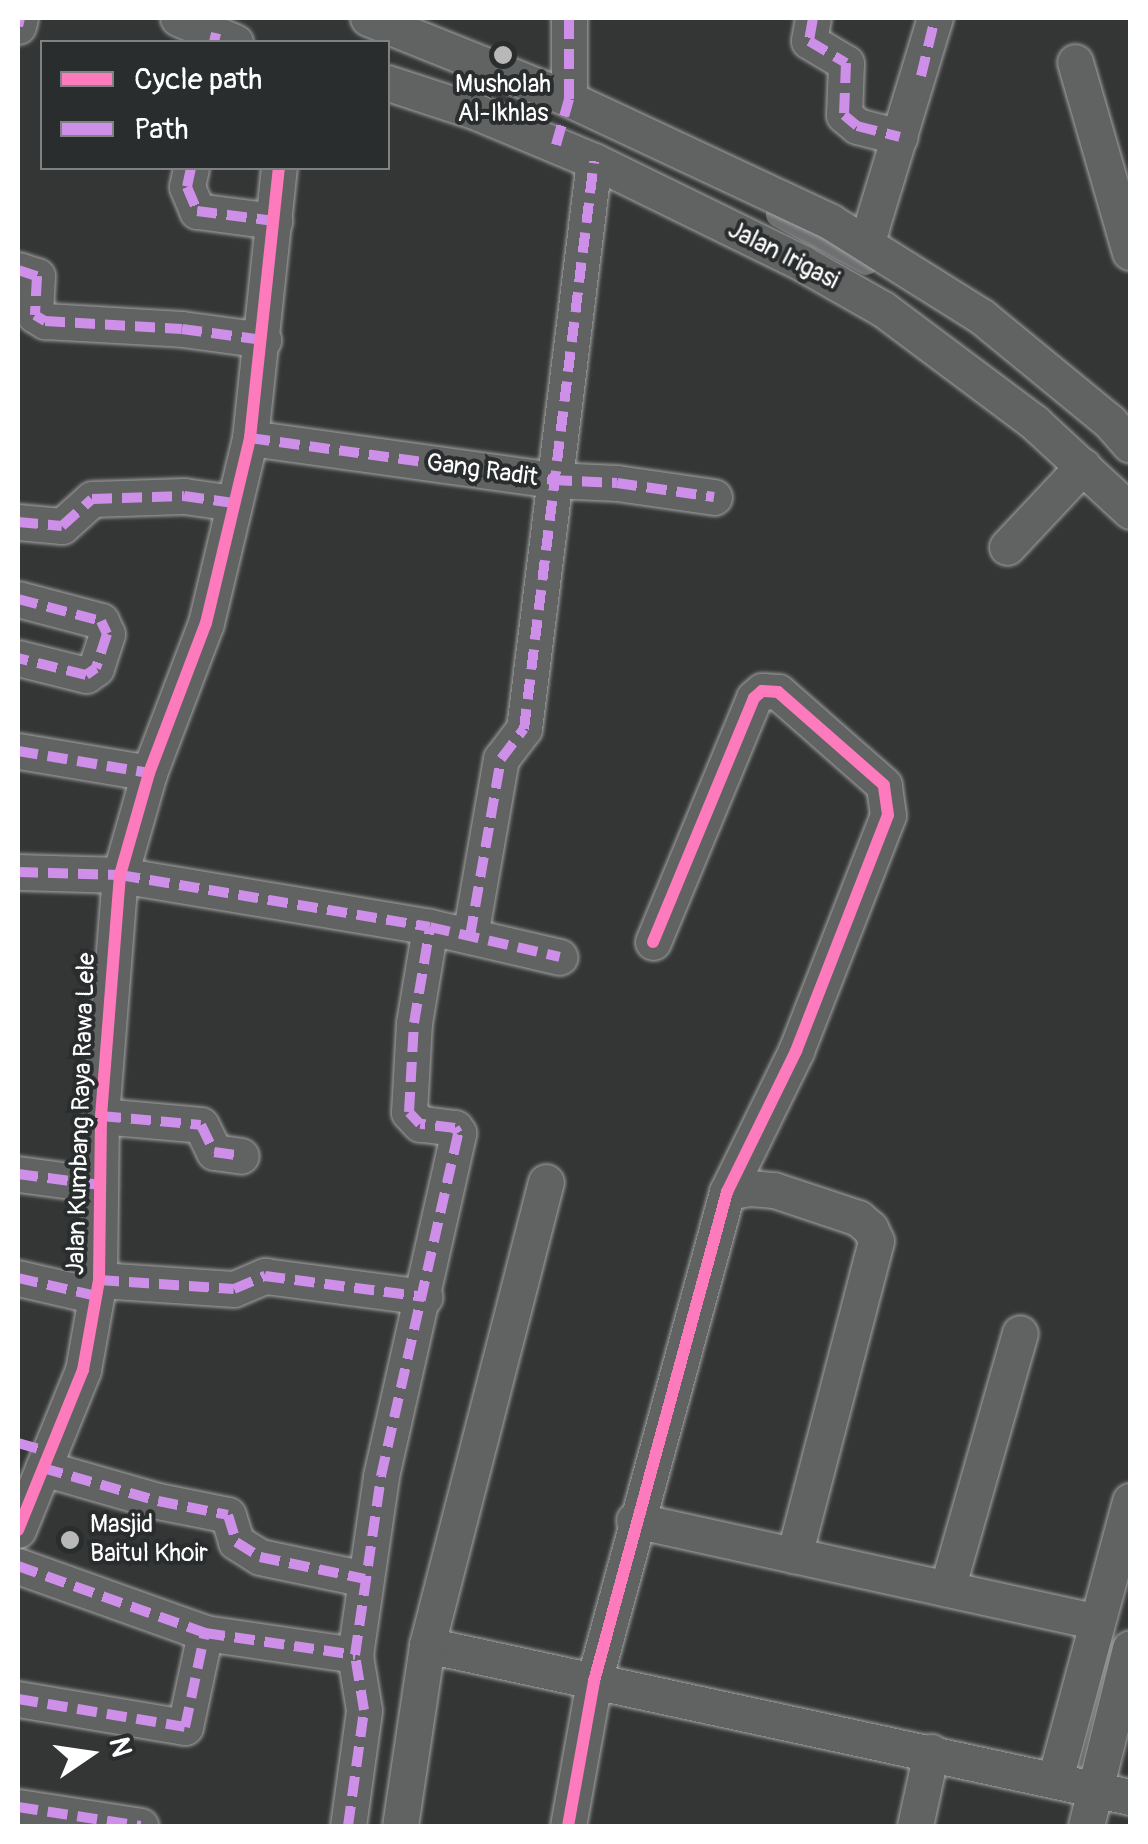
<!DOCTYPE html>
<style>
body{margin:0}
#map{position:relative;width:1148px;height:1844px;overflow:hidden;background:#343535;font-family:Pangolin,sans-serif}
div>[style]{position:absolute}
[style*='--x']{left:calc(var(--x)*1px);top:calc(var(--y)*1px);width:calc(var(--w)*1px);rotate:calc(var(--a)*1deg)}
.canal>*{height:25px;margin:-12.5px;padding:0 12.5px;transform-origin:12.5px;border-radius:12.5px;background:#6d6f70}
.roads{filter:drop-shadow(0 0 2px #a4a4a4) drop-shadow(0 0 2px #a4a4a4)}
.minor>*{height:35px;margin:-17.5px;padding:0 17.5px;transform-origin:17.5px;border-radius:17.5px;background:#616262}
.quiet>*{height:10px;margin-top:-5px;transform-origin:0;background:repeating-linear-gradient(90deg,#ce8fe9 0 20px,transparent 0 30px)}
.cycleway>*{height:12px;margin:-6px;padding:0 6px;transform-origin:6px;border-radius:6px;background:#fd7abc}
.dots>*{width:28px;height:28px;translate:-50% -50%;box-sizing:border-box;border:5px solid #2a2d2e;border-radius:50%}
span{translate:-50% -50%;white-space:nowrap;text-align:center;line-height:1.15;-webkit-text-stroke:8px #2a2d2e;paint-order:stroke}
.poi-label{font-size:25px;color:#fff}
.left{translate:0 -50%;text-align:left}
.street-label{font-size:25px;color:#fff}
.frame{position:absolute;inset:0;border:20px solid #fff;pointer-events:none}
.legend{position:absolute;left:40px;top:40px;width:350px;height:130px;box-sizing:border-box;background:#2a2d2e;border:2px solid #7f8182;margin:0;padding:12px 18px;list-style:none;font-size:30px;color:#fff}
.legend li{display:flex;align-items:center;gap:20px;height:50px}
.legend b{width:50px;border:2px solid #7f8182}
.north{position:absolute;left:40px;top:1704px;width:100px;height:100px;-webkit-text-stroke:8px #2a2d2e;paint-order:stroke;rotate:77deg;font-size:28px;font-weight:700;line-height:40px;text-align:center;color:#fff}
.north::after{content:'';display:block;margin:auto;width:35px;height:45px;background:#fff;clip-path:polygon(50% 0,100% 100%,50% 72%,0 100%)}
</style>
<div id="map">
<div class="canal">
<div style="--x:778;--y:214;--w:100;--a:28.6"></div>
</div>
<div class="roads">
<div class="minor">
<div style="--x:178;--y:18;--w:62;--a:22.8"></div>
<div style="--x:368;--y:18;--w:217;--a:21.9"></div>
<div style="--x:569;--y:99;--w:289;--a:25.1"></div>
<div style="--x:831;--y:222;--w:177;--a:32.1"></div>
<div style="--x:981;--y:316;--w:167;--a:39.4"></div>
<div style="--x:1110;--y:422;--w:30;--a:49"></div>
<div style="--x:813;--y:18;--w:23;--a:100"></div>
<div style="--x:809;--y:41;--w:43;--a:30.7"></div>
<div style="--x:846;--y:63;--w:52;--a:92.2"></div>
<div style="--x:844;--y:115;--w:17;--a:40"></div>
<div style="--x:857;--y:126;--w:44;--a:14.3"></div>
<div style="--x:18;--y:26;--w:8;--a:-76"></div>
<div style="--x:1075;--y:62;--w:198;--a:73.9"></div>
<div style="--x:388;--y:83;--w:96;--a:18.2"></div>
<div style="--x:479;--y:113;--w:125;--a:22.7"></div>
<div style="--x:594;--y:161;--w:232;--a:26.1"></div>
<div style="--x:802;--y:263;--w:93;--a:29.6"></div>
<div style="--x:883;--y:309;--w:189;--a:36.8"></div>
<div style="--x:1034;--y:422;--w:131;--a:42.8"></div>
<div style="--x:569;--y:99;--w:81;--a:-90"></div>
<div style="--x:191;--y:168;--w:19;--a:102"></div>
<div style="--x:187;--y:187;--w:26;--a:67"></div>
<div style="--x:197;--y:211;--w:78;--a:7.4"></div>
<div style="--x:860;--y:239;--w:16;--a:-45"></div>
<div style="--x:871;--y:228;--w:220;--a:-73.1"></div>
<div style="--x:18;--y:270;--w:20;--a:18"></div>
<div style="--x:37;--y:276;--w:39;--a:93"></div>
<div style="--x:35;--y:315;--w:12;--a:31"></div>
<div style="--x:45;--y:321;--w:137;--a:3.3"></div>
<div style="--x:182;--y:329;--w:82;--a:7.7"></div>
<div style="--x:250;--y:438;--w:305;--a:7.9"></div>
<div style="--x:552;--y:480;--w:65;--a:2.6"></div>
<div style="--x:617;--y:483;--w:98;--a:8.2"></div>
<div style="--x:18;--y:522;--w:44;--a:5.2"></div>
<div style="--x:62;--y:526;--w:40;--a:-42"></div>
<div style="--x:92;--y:499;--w:92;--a:-1.9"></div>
<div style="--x:184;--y:496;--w:50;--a:8"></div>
<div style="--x:1007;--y:547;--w:111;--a:-46.8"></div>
<div style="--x:18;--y:599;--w:86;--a:14.8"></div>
<div style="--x:101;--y:621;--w:14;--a:65"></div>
<div style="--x:107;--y:634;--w:36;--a:108"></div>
<div style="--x:96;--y:668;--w:12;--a:145"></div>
<div style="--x:86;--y:675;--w:70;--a:-166"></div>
<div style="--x:18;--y:751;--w:133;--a:9.5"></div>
<div style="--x:18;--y:872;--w:102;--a:1.7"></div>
<div style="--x:120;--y:875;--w:314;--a:9.5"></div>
<div style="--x:430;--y:927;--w:133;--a:13"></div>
<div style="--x:470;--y:936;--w:180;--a:-80.1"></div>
<div style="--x:501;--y:759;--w:38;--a:-53"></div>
<div style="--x:524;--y:729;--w:572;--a:-82.97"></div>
<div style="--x:101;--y:1116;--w:100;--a:5.1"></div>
<div style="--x:201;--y:1125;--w:30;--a:64"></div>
<div style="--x:214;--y:1152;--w:27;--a:8"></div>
<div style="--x:18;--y:1174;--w:83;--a:7.6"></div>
<div style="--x:727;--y:1192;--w:23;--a:-10"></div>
<div style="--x:750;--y:1188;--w:24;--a:5"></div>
<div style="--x:774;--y:1190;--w:89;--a:18.4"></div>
<div style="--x:858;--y:1218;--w:16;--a:40"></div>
<div style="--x:870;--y:1228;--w:14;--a:65"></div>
<div style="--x:876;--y:1241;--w:325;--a:104.6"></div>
<div style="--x:18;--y:1278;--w:80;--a:13"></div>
<div style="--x:99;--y:1280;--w:135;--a:3.8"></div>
<div style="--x:234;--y:1289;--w:34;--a:-23"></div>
<div style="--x:265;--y:1276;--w:161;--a:7.5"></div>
<div style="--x:43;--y:1468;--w:120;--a:16"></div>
<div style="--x:158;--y:1501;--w:71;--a:11.3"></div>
<div style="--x:228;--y:1515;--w:28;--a:73"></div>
<div style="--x:236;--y:1542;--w:28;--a:32"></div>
<div style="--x:260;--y:1557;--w:107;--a:11.8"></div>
<div style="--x:634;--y:1520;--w:472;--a:12.4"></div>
<div style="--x:18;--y:1530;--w:173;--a:-67.9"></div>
<div style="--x:83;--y:1370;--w:91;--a:-79.9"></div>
<div style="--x:99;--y:1280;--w:164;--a:-89.3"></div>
<div style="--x:101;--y:1116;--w:242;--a:-85.5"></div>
<div style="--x:120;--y:875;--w:106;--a:-74.1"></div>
<div style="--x:149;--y:773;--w:160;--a:-69.2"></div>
<div style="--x:206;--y:623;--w:190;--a:-76.6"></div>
<div style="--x:250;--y:438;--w:272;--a:-83.9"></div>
<div style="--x:18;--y:1566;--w:199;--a:19.7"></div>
<div style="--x:205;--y:1633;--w:152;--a:8.3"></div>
<div style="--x:947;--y:1589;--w:266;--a:-74.1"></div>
<div style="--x:427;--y:1645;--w:719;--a:12.2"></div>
<div style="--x:18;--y:1699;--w:169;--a:9.5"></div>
<div style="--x:185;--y:1727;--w:96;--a:-78"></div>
<div style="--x:1055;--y:1779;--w:288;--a:-74.9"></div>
<div style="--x:18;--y:1807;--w:124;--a:8.8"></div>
<div style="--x:348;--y:1826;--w:117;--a:-82.1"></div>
<div style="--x:364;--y:1710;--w:56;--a:-99.3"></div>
<div style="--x:355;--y:1655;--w:181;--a:-81.7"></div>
<div style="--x:381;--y:1476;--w:352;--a:-77.3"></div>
<div style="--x:458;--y:1133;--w:6;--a:-121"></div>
<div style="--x:455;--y:1128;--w:35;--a:-173"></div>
<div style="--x:420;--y:1124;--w:16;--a:-133"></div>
<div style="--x:409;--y:1112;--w:89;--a:-86.8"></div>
<div style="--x:414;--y:1023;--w:97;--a:-80.5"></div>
<div style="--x:400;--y:1826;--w:183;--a:-81.5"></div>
<div style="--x:427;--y:1645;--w:478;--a:-75.6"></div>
<div style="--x:568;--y:1826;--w:147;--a:-79.8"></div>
<div style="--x:594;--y:1681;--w:507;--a:-74.78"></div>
<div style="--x:727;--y:1192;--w:157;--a:-63.9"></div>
<div style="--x:796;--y:1051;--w:253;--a:-68.7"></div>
<div style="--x:888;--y:815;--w:30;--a:-98"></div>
<div style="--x:884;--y:785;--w:141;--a:-138.7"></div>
<div style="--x:778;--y:692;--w:16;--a:-176"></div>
<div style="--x:762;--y:691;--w:11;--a:139"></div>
<div style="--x:754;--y:698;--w:264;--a:112.5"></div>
<div style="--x:915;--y:1826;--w:76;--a:-77.8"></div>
<div style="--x:1086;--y:1826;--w:183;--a:-76.1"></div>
</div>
</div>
<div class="quiet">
<div style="--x:813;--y:18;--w:23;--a:100"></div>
<div style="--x:809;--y:41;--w:43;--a:30.7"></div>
<div style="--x:846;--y:63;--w:52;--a:92.2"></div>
<div style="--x:844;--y:115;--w:17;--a:40"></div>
<div style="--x:857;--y:126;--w:44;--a:14.3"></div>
<div style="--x:18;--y:26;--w:8;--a:-76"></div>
<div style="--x:214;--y:42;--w:9;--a:-77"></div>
<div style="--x:921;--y:76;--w:60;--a:-76.4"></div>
<div style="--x:556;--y:145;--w:48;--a:-74.2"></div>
<div style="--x:569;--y:99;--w:81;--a:-90"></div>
<div style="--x:191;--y:168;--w:19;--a:102"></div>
<div style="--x:187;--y:187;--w:26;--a:67"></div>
<div style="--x:197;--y:211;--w:78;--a:7.4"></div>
<div style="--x:18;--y:270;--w:20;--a:18"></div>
<div style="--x:37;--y:276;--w:39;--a:93"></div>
<div style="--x:35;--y:315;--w:12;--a:31"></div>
<div style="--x:45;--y:321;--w:137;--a:3.3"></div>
<div style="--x:182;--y:329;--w:82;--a:7.7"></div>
<div style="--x:250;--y:438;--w:305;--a:7.9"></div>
<div style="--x:552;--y:480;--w:65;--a:2.6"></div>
<div style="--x:617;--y:483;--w:98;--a:8.2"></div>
<div style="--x:18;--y:522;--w:44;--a:5.2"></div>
<div style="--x:62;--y:526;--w:40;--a:-42"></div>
<div style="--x:92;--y:499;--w:92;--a:-1.9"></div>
<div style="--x:184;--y:496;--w:50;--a:8"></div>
<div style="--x:18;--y:599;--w:86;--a:14.8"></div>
<div style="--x:101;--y:621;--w:14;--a:65"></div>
<div style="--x:107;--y:634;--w:36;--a:108"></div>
<div style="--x:96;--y:668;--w:12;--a:145"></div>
<div style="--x:86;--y:675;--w:70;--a:-166"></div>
<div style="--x:18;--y:751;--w:133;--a:9.5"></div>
<div style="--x:18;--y:872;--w:102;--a:1.7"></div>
<div style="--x:120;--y:875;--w:314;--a:9.5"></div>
<div style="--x:430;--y:927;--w:133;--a:13"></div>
<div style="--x:470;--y:936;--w:180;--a:-80.1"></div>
<div style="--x:501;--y:759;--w:38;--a:-53"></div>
<div style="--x:524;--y:729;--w:572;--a:-82.97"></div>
<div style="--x:101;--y:1116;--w:100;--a:5.1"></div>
<div style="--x:201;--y:1125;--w:30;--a:64"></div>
<div style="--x:214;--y:1152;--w:27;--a:8"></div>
<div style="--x:18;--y:1174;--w:83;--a:7.6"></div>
<div style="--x:18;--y:1278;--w:80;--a:13"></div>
<div style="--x:99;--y:1280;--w:135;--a:3.8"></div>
<div style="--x:234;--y:1289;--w:34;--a:-23"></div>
<div style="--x:265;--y:1276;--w:161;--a:7.5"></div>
<div style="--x:18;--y:1443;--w:32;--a:16"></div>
<div style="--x:43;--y:1468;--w:120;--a:16"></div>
<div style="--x:158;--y:1501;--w:71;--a:11.3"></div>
<div style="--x:228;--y:1515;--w:28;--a:73"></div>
<div style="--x:236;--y:1542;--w:28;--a:32"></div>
<div style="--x:260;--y:1557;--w:107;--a:11.8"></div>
<div style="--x:18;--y:1566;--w:199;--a:19.7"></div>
<div style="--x:205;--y:1633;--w:152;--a:8.3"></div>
<div style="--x:18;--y:1699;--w:169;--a:9.5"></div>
<div style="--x:185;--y:1727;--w:96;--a:-78"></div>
<div style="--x:18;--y:1807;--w:124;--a:8.8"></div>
<div style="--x:348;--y:1826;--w:117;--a:-82.1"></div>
<div style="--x:364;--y:1710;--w:56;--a:-99.3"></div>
<div style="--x:355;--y:1655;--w:181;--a:-81.7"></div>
<div style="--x:381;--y:1476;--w:352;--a:-77.3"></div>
<div style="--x:458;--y:1133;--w:6;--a:-121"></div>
<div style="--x:455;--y:1128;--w:35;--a:-173"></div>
<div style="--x:420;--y:1124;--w:16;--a:-133"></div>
<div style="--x:409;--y:1112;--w:89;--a:-86.8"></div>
<div style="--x:414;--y:1023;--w:97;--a:-80.5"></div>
</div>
<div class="cycleway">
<div style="--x:18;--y:1530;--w:173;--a:-67.9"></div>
<div style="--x:83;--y:1370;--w:91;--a:-79.9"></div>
<div style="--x:99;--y:1280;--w:164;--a:-89.3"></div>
<div style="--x:101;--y:1116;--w:242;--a:-85.5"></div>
<div style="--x:120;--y:875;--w:106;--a:-74.1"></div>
<div style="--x:149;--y:773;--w:160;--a:-69.2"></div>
<div style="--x:206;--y:623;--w:190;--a:-76.6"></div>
<div style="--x:250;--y:438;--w:272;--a:-83.9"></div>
<div style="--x:568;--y:1826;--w:147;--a:-79.8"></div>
<div style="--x:594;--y:1681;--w:507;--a:-74.78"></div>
<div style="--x:727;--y:1192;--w:157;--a:-63.9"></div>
<div style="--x:796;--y:1051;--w:253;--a:-68.7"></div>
<div style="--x:888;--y:815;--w:30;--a:-98"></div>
<div style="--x:884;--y:785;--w:141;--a:-138.7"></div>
<div style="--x:778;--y:692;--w:16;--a:-176"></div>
<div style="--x:762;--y:691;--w:11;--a:139"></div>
<div style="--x:754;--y:698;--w:264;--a:112.5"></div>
</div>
<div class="dots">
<div style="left:503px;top:55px;background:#b8b8b8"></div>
<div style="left:70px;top:1540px;background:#b8b8b8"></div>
</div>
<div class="poi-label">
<span style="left:503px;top:100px">Musholah<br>Al-Ikhlas</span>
<span class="left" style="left:90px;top:1540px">Masjid<br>Baitul Khoir</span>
</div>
<div class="street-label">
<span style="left:783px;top:256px;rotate:27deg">Jalan Irigasi</span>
<span style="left:482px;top:471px;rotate:8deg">Gang Radit</span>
<span style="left:82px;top:1114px;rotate:-88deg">Jalan Kumbang Raya Rawa Lele</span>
</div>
<div class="frame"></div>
<ul class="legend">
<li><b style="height:12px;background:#fd7abc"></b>Cycle path</li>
<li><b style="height:12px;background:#ce8fe9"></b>Path</li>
</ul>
<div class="north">N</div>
</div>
